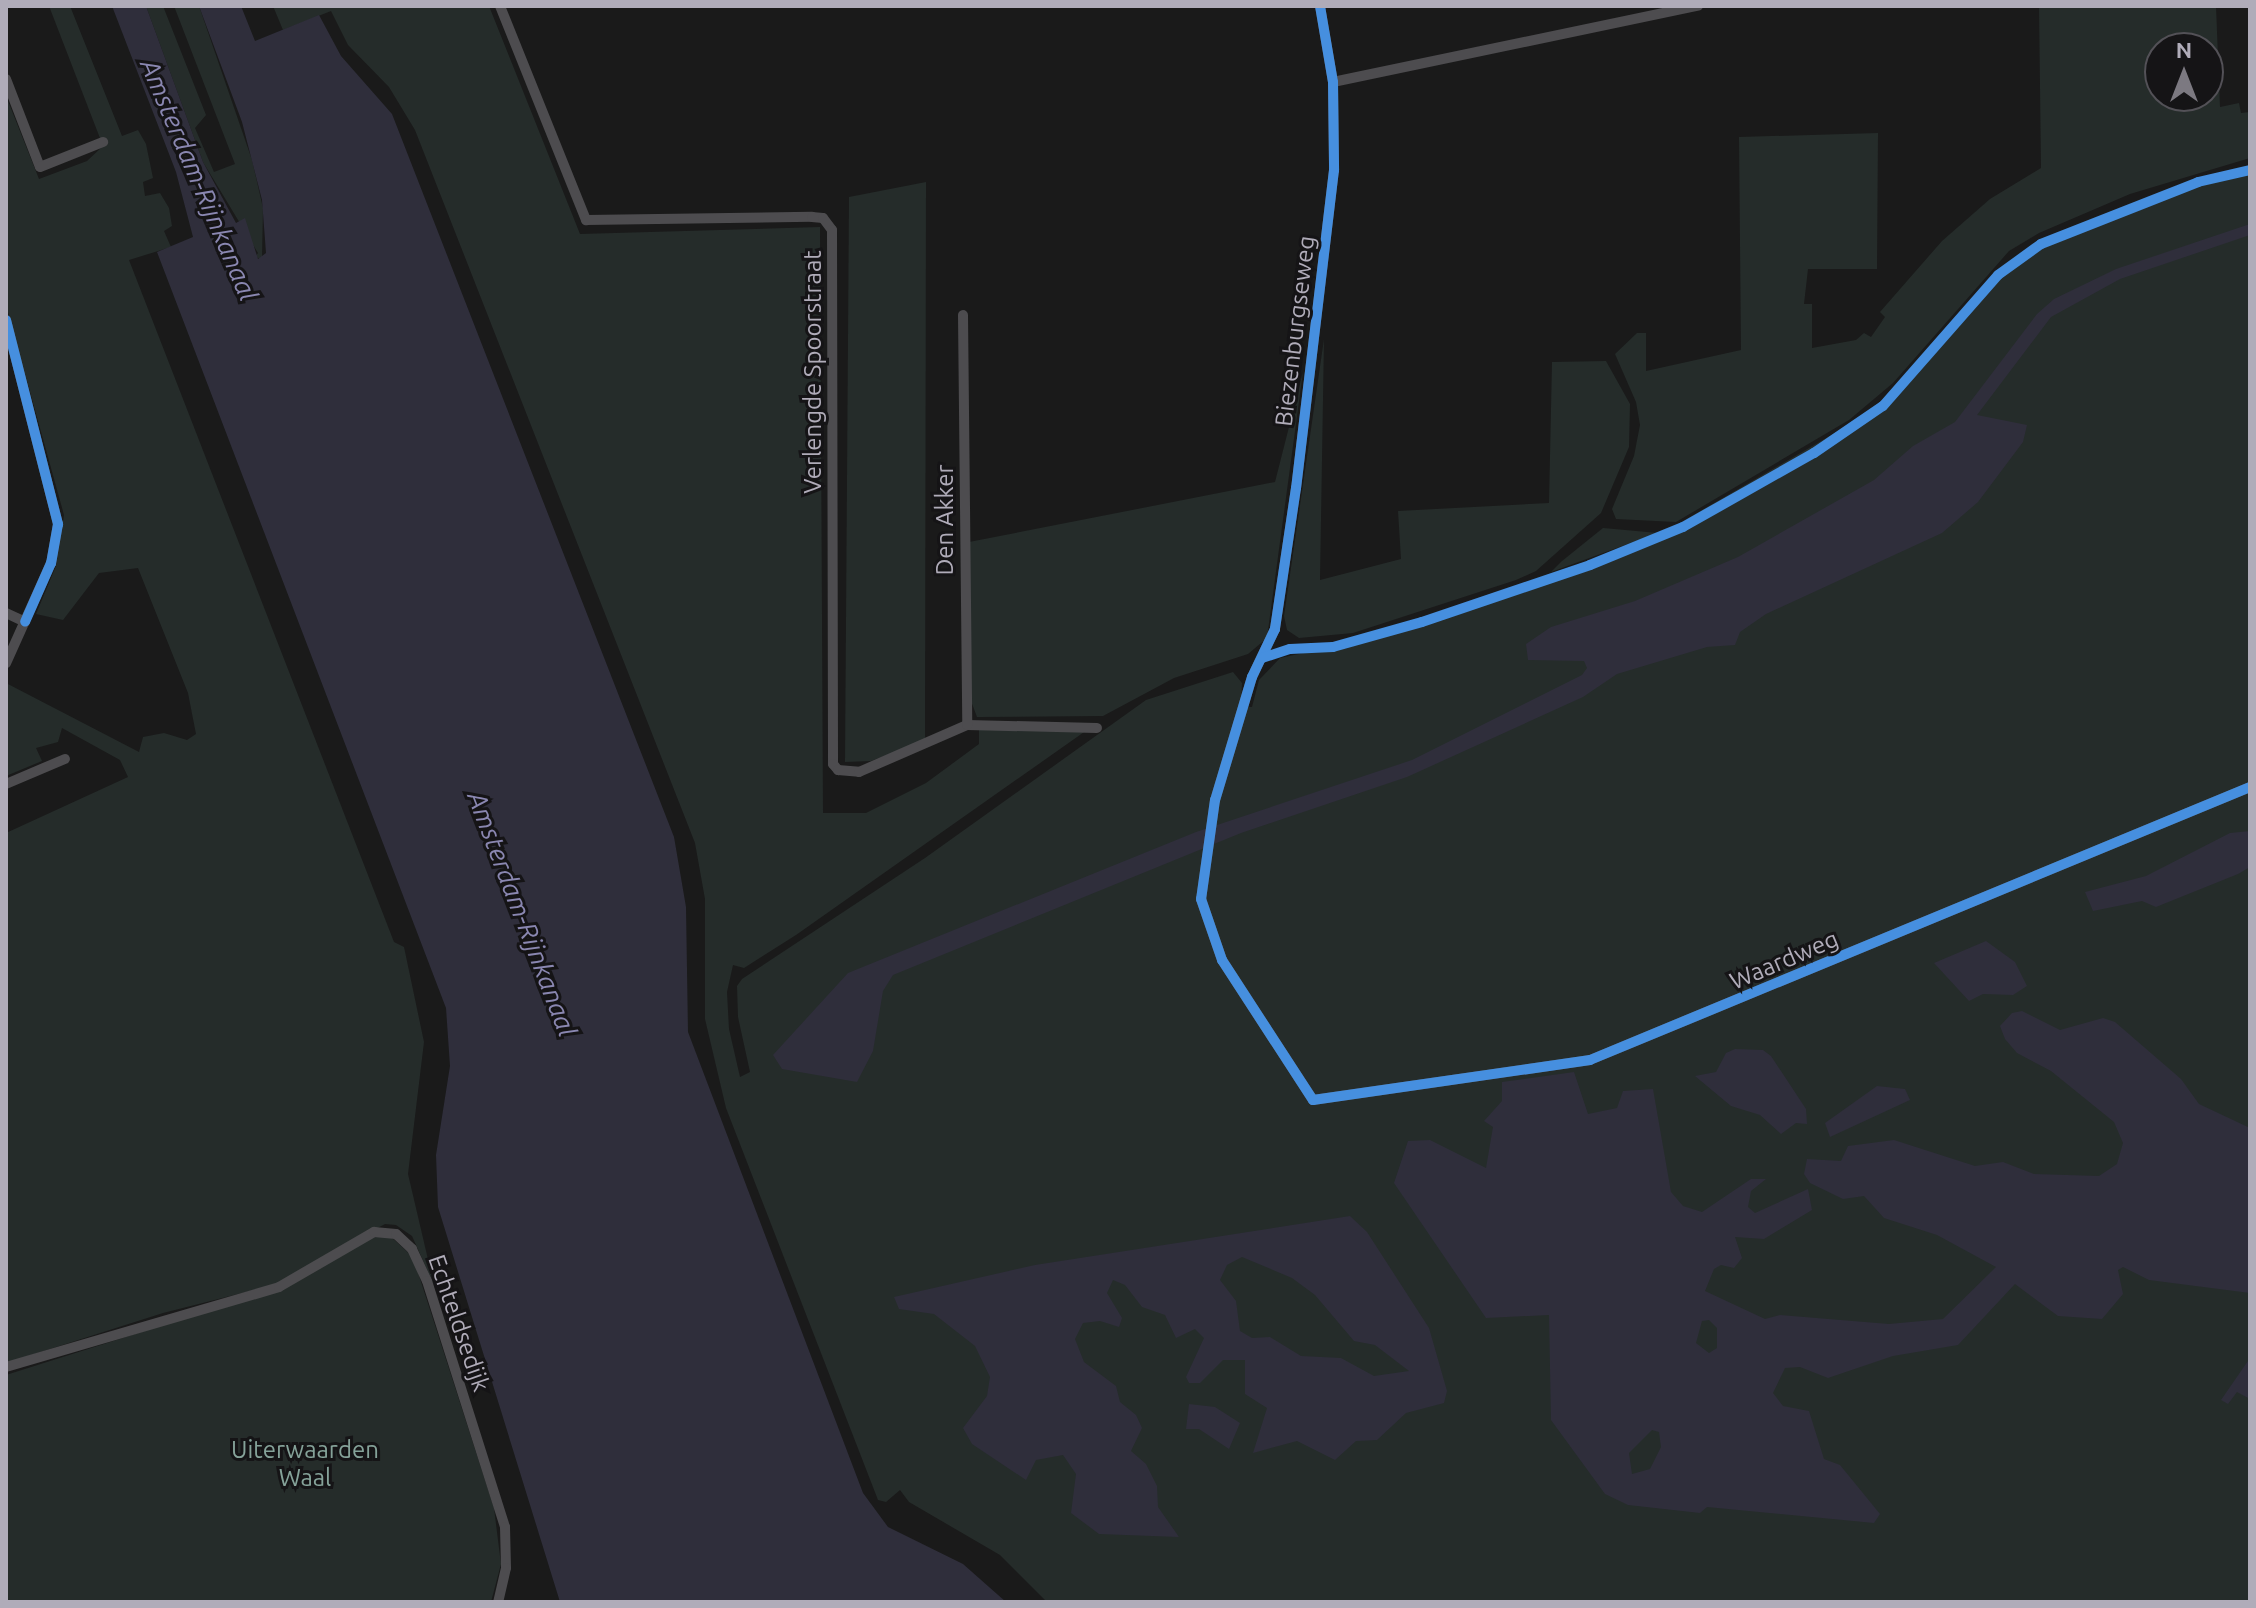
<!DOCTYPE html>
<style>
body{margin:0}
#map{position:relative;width:2256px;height:1608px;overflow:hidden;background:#1a1a1a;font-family:Ubuntu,sans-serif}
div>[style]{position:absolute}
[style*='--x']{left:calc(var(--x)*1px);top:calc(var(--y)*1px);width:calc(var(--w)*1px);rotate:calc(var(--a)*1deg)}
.green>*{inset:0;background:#252c2a}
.water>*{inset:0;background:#2f2e3b}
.minor>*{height:10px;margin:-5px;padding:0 5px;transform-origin:5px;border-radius:5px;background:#4d4c4f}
.cycleway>*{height:10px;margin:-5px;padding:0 5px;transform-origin:5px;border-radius:5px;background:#468fdf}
span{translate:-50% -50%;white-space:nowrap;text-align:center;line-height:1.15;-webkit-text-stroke:6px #151416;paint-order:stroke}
.street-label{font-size:24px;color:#b0acb9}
.park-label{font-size:24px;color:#85a299}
.water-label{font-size:26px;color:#8a87b1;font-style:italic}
.frame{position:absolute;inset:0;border:8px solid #b0acb9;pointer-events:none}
.north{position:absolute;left:2144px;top:32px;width:80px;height:80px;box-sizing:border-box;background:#151416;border:2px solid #535157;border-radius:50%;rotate:0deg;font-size:22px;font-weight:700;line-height:32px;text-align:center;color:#b0acb9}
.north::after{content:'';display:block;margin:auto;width:28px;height:36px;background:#7c7981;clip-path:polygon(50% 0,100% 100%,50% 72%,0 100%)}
</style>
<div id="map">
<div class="green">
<div style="clip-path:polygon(49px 6px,70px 6px,122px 136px,138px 130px,146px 144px,153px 178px,143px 182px,145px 196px,160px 193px,169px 208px,172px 226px,164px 231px,171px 247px,129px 260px,394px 942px,404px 947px,424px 1042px,408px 1174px,434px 1285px,412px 1236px,396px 1225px,385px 1224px,274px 1285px,163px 1313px,6px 1363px,6px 833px,128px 777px,120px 760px,62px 728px,58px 742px,36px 748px,42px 761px,6px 776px,6px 683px,139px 752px,143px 737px,164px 733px,187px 740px,196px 734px,188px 693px,138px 568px,99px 573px,63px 620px,36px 614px,56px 566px,64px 515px,6px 305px,6px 96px,39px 179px,87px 161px,103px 146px)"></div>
<div style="clip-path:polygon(146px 6px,163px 6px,206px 115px,195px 128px,214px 172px,235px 164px,174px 6px,199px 6px,252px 160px,263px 208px,262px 259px,255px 257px,258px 253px,203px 162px)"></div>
<div style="clip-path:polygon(273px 6px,489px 6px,580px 234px,820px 227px,823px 813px,866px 813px,926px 783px,979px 744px,979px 730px,1087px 730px,796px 935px,744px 968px,733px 965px,727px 992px,729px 1029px,740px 1077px,750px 1072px,738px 1017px,737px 986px,742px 979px,925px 858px,1146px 700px,1233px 672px,1242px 683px,1241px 707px,1252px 707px,1259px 680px,1280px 658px,1382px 636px,1659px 535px,1876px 409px,2002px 267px,2041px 240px,2207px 178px,2250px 167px,2250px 1602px,1047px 1602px,1000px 1555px,909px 1502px,900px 1490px,886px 1502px,878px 1500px,726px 1108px,705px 1019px,705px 899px,695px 843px,415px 130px,389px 87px,348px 45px,331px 11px,283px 30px)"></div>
<div style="clip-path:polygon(evenodd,2039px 6px,2216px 6px,2220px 107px,2239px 103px,2241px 113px,2250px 112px,2250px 158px,2130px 194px,2039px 233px,2009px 251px,1893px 383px,1849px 420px,1676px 522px,1616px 519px,1612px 509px,1634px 456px,1640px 425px,1636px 402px,1615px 354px,1637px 333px,1646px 333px,1646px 371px,1741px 350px,1739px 137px,1878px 133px,1877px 269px,1808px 269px,1804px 304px,1812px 304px,1812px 348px,1856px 340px,1864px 333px,1871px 337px,1885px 317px,1880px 312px,1942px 241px,1990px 199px,2041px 168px,2039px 6px,2160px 48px,2208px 48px,2208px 96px,2160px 96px,2160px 48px)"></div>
<div style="clip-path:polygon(926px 182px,925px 741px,871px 761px,845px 762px,849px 197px)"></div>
<div style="clip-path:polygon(1324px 339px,1320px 580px,1401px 559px,1398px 511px,1549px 503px,1552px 362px,1606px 361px,1630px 404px,1629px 447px,1601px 513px,1536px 571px,1516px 580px,1353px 633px,1299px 638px,1287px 630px,1284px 616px)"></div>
<div style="clip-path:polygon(1303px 372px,1267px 638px,1248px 654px,1174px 678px,1103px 716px,977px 717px,971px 701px,969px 542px,1275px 482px)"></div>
<div style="clip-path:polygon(1603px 528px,1658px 533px,1551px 572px,1562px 561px)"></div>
<div style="clip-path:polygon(375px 1236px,390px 1236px,413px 1257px,494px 1508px,501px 1564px,491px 1602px,6px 1602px,6px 1375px,290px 1285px)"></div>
</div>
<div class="water">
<div style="clip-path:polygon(112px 6px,146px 6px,203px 162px,236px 223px,245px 218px,258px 259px,266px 253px,262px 200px,242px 122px,199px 6px,241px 6px,255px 41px,319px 15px,341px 56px,392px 114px,674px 837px,686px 907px,688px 1032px,863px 1493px,888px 1527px,963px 1564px,1006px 1602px,560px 1602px,438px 1207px,436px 1155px,450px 1066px,446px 1008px,157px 252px,193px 237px,176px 172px)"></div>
<div style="clip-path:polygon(2250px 224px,2250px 235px,2120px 279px,2051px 317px,1977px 415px,2027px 425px,2023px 442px,1978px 502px,1942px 533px,1766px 614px,1740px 632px,1735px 645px,1707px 647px,1617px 674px,1583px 697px,1407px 777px,1241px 833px,893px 975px,883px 991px,873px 1051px,857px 1082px,782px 1069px,773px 1055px,848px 973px,1196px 832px,1412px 760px,1582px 675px,1587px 668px,1584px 661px,1528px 660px,1526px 644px,1551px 627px,1635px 601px,1738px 557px,1874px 480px,1913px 446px,1955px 422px,2037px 314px,2054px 299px,2116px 269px)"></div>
<div style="clip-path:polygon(2250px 831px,2250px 867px,2238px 874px,2156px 907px,2142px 901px,2093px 911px,2085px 892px,2146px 876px,2230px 833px)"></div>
<div style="clip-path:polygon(1986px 941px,2015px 962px,2027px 986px,2013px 995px,1983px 994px,1969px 1001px,1934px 963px)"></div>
<div style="clip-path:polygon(evenodd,2022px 1011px,2060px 1030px,2103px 1018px,2115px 1022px,2181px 1079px,2199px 1104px,2250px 1128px,2250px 1293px,2149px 1280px,2123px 1267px,2118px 1270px,2123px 1294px,2102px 1319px,2058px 1316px,2015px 1284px,1958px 1345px,1893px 1356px,1828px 1378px,1800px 1367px,1785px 1368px,1773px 1393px,1783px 1406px,1809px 1411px,1824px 1459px,1840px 1465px,1880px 1514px,1874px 1523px,1707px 1507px,1700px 1513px,1628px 1505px,1605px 1494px,1551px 1420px,1549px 1315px,1486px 1318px,1394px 1183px,1408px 1141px,1430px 1140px,1486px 1168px,1493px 1127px,1484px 1121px,1502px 1101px,1502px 1082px,1574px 1072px,1588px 1114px,1617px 1108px,1623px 1091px,1653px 1089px,1671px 1192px,1683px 1206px,1702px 1212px,1751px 1179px,1766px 1179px,1751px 1191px,1748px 1207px,1755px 1213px,1808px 1189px,1812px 1210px,1764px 1239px,1735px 1237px,1742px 1258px,1734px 1268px,1721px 1265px,1714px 1269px,1705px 1291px,1765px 1319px,1780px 1315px,1889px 1324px,1943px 1319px,1996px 1267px,1937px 1235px,1884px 1218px,1864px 1196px,1843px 1199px,1810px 1183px,1804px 1174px,1807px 1159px,1841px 1161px,1848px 1146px,1894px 1140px,1975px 1166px,2003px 1162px,2034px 1174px,2099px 1176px,2117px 1164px,2123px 1143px,2114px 1122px,2051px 1071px,2017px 1053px,2005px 1039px,2000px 1026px,2012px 1013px,2022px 1011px,1709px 1320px,1717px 1328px,1717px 1348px,1709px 1353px,1696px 1343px,1702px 1321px,1709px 1320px,2022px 1011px,1652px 1430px,1659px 1432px,1661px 1447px,1650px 1469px,1632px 1474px,1629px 1453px,1652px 1430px)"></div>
<div style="clip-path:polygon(1735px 1049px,1763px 1050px,1771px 1056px,1806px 1109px,1807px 1124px,1796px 1123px,1781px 1134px,1760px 1115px,1731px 1106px,1695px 1076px,1716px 1072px,1726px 1053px)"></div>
<div style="clip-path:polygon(1877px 1086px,1905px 1089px,1910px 1100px,1830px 1137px,1825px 1123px)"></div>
<div style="clip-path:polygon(evenodd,1350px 1216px,1367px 1232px,1429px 1328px,1447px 1391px,1444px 1403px,1406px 1413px,1377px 1440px,1356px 1441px,1335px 1460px,1297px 1441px,1253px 1453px,1267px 1408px,1245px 1394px,1245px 1360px,1223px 1360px,1200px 1383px,1189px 1383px,1186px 1377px,1204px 1338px,1195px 1329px,1176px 1338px,1165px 1315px,1142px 1307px,1125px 1285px,1113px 1280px,1107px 1293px,1122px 1318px,1119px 1327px,1100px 1321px,1083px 1323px,1075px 1339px,1084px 1362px,1116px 1386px,1120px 1402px,1136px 1415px,1142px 1428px,1131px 1451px,1146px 1464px,1157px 1486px,1158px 1507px,1179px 1537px,1099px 1534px,1071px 1513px,1076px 1474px,1063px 1455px,1036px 1460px,1026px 1480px,972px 1444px,963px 1428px,987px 1396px,990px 1377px,975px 1346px,934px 1314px,899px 1309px,894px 1297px,1035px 1265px,1350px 1216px,1242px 1257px,1292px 1278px,1315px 1295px,1354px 1341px,1375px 1345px,1409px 1371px,1374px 1376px,1341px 1358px,1301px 1356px,1270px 1337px,1252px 1338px,1240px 1331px,1236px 1301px,1220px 1280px,1227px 1265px,1242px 1257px)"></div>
<div style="clip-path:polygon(2250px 1358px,2250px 1399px,2237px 1392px,2228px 1404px,2221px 1400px)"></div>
<div style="clip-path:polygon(1189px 1404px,1215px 1407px,1240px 1423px,1229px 1449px,1199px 1429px,1186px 1429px)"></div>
</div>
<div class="minor">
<div style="--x:500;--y:6;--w:231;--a:68.1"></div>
<div style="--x:586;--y:220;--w:226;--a:-0.8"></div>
<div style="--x:812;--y:217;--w:11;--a:5"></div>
<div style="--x:823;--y:218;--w:15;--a:53"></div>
<div style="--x:832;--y:230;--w:534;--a:89.89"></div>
<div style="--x:833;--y:764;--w:8;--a:50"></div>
<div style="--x:838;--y:770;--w:21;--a:5"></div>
<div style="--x:859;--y:772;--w:118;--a:-23.5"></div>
<div style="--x:967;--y:725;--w:130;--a:1.3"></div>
<div style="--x:1320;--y:6;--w:77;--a:80.3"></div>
<div style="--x:1333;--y:82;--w:88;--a:89.3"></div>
<div style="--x:1334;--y:170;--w:320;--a:96.8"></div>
<div style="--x:1296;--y:488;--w:143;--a:98.5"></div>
<div style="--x:1275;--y:629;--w:53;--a:115.6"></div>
<div style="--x:1252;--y:677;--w:128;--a:106.7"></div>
<div style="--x:1215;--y:800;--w:100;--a:98"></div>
<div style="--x:1201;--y:899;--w:65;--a:71"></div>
<div style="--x:1222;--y:960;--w:167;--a:57"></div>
<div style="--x:1313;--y:1100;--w:280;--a:-8.2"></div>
<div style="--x:1590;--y:1060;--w:714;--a:-22.47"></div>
<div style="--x:6;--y:79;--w:94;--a:68.9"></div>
<div style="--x:40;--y:167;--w:68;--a:-21.6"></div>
<div style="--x:1333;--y:82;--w:373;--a:-11.8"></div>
<div style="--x:963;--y:315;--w:410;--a:89.4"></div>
<div style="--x:6;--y:320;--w:211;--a:75.7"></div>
<div style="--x:58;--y:524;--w:40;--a:100"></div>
<div style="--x:51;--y:563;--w:110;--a:114.2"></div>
<div style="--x:6;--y:613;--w:21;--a:25"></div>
<div style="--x:6;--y:784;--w:64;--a:-23"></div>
<div style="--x:6;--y:1367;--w:284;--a:-16.3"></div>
<div style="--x:279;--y:1287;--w:110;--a:-30.1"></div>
<div style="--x:374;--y:1232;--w:22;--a:5"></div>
<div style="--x:396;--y:1234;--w:22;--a:43"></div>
<div style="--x:412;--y:1249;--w:35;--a:65"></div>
<div style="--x:427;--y:1281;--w:258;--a:72.4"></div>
<div style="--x:505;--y:1527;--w:41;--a:88.6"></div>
<div style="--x:506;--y:1568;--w:35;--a:103"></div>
</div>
<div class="cycleway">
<div style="--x:1320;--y:6;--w:77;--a:80.3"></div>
<div style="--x:1333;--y:82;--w:88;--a:89.3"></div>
<div style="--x:1334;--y:170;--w:320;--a:96.8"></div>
<div style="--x:1296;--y:488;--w:143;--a:98.5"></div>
<div style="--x:1275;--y:629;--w:53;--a:115.6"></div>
<div style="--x:1252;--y:677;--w:128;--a:106.7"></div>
<div style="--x:1215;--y:800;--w:100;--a:98"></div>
<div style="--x:1201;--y:899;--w:65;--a:71"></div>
<div style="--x:1222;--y:960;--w:167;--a:57"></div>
<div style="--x:1313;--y:1100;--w:280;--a:-8.2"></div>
<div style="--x:1590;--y:1060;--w:714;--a:-22.47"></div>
<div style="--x:6;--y:320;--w:211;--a:75.7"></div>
<div style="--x:58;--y:524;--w:40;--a:100"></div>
<div style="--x:51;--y:563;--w:64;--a:113.8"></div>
<div style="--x:1262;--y:658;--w:29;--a:-18"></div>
<div style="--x:1290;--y:649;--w:43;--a:-2.7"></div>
<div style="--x:1333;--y:647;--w:92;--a:-15.7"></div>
<div style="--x:1422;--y:622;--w:177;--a:-18.7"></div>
<div style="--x:1590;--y:565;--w:100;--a:-22.2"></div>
<div style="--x:1683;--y:527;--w:150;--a:-29.5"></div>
<div style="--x:1814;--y:453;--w:83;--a:-34.3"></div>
<div style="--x:1883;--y:406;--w:174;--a:-48.7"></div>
<div style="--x:1998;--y:275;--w:53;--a:-35.8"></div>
<div style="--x:2041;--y:244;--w:169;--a:-21.5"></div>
<div style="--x:2198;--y:182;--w:53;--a:-13"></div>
</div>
<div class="street-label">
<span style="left:1295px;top:331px;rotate:-83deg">Biezenburgseweg</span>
<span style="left:813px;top:372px;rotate:-90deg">Verlengde Spoorstraat</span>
<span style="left:945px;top:520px;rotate:-90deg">Den Akker</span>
<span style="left:1784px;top:960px;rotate:-23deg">Waardweg</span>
<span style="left:459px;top:1323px;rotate:71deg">Echteldsedijk</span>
</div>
<div class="park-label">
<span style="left:305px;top:1464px">Uiterwaarden<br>Waal</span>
</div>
<div class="water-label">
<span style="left:199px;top:180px;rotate:67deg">Amsterdam-Rijnkanaal</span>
<span style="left:522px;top:914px;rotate:69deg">Amsterdam-Rijnkanaal</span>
</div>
<div class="frame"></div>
<div class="north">N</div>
</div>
